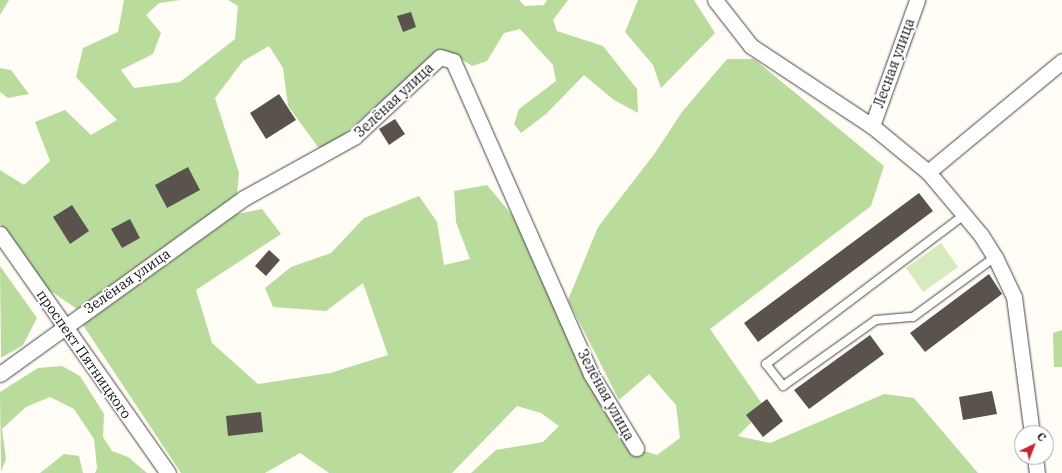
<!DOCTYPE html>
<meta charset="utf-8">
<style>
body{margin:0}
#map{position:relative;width:1062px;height:473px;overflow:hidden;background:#fffdf5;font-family:"IBM Plex Serif",serif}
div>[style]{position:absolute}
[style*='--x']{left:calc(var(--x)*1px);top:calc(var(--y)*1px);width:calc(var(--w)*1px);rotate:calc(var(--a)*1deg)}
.green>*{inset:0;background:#d5ebbd}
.forest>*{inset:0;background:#b9dc9c}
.building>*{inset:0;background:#5a524d}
.roads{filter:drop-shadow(0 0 1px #444) drop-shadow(0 0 1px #444)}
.service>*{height:8px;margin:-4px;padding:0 4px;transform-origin:4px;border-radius:4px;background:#fff}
.minor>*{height:15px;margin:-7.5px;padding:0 7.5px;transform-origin:7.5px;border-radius:7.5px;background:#fff}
span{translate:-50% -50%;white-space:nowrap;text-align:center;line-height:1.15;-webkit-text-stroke:4px #fff;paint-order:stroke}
.street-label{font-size:14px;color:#111}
.north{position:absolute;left:1014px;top:425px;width:40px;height:40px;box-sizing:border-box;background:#fff;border:1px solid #a0a0a0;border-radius:50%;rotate:43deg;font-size:11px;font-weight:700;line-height:16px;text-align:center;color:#111}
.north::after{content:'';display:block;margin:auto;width:14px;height:18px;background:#c4262e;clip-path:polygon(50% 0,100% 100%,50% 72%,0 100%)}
</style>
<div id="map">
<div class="green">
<div style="clip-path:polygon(941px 243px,958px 267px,923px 292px,906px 268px)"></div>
</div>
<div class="forest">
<div style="clip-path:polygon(0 0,9px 0,0 15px)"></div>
<div style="clip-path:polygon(124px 0,181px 0,159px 3px,146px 15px,161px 33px,153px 54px,121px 70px,134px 88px,180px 82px,235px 39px,238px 6px,228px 0,519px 0,525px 6px,544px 5px,547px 0,568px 0,553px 20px,557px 31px,603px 46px,637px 89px,638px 113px,614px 100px,584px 75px,546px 114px,521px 133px,514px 124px,519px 109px,556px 81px,553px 65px,520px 29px,504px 33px,487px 61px,472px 66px,458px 57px,440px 51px,327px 149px,318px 147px,288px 106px,283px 68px,269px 46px,243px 61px,215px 98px,239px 173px,237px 194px,77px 309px,45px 287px,0 224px,0 170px,24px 185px,50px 161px,35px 122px,65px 110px,91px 135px,117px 120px,76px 77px,83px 48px,118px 32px)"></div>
<div style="clip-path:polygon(638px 0,694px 0,715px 33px,661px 88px,653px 65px,625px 32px)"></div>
<div style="clip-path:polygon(727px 59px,754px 59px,884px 166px,871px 206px,710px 329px,765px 408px,738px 436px,770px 443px,884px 394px,914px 398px,978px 473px,471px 473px,496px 450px,543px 442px,559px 426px,541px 413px,517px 406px,452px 473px,329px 473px,300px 453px,265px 473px,181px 473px,83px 325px,237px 214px,262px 209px,281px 234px,196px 290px,212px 343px,258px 384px,330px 373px,388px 355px,363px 283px,326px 311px,273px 307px,265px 288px,291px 267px,331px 253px,364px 218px,419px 196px,437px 222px,444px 265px,470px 259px,456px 222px,454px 191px,487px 185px,513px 216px,626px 445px,657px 455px,680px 438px,676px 405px,649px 374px,619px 400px,568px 300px,598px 227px,655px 153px,682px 112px)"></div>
<div style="clip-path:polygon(0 68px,11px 70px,29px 94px,8px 98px,0 92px)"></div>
<div style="clip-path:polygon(0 266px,37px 318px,23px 345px,1px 358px)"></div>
<div style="clip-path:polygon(1062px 330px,1062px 367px,1054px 367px,1053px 333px)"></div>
<div style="clip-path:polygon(62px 366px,80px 376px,104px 414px,103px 437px,112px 451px,128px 457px,147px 473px,95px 473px,97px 468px,94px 439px,74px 409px,50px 397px,26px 407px,2px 429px,6px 459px,1px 472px,0 392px,38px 368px)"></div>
<div style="clip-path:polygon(64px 454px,79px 456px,83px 473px,40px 473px)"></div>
</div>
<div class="building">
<div style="clip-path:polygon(411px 12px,416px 27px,403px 32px,397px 16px)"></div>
<div style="clip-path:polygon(279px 94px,296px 120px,266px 139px,250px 113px)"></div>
<div style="clip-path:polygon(395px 119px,405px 134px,389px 145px,379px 129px)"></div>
<div style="clip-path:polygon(188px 167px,200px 190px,167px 208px,155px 185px)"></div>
<div style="clip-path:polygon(919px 193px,933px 211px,758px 342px,744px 323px)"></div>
<div style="clip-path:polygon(72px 205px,89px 231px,70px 244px,53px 217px)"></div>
<div style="clip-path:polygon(130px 219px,140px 238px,122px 248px,111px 229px)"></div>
<div style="clip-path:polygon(269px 250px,280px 260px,266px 276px,255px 266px)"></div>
<div style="clip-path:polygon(989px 274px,1002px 294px,925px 352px,910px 333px)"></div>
<div style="clip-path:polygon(870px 335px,884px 354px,809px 409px,794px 390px)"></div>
<div style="clip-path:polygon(992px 391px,997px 414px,963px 420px,959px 397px)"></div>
<div style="clip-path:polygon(767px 399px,783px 421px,763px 437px,746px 415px)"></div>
<div style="clip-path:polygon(261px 412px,263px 432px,228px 436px,226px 416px)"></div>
</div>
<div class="roads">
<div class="service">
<div style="--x:964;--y:215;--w:248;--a:143"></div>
<div style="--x:766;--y:364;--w:28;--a:52"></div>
<div style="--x:783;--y:386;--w:114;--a:-35.4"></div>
<div style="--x:876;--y:320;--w:37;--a:-5"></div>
<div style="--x:913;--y:317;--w:102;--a:-36.2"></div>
</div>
<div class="minor">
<div style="--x:715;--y:0;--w:58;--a:52"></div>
<div style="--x:751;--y:46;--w:145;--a:33.5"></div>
<div style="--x:872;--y:126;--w:72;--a:39.4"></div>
<div style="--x:928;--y:172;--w:82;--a:49.9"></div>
<div style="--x:981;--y:235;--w:26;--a:58"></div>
<div style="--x:995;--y:257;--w:44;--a:64.6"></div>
<div style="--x:1014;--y:297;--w:137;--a:82.5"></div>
<div style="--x:872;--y:126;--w:134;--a:-70.3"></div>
<div style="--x:928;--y:172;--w:174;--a:-39.6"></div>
<div style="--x:0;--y:234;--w:292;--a:54.9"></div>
<div style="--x:0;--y:374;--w:301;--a:-35.8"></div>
<div style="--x:244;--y:198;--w:126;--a:-29"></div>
<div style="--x:354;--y:137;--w:117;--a:-42.9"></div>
<div style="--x:440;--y:57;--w:14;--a:17"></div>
<div style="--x:453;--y:61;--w:342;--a:66.2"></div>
<div style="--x:591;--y:374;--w:87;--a:58.7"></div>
<div style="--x:1035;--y:457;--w:16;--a:83"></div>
</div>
</div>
<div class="street-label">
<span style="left:894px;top:63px;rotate:-70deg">Лесная улица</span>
<span style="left:394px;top:100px;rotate:-43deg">Зелёная улица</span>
<span style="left:127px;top:281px;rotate:-35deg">Зелёная улица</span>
<span style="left:84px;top:354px;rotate:55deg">проспект Пятницкого</span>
<span style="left:606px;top:395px;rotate:61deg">Зелёная улица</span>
</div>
<div class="north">С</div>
</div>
